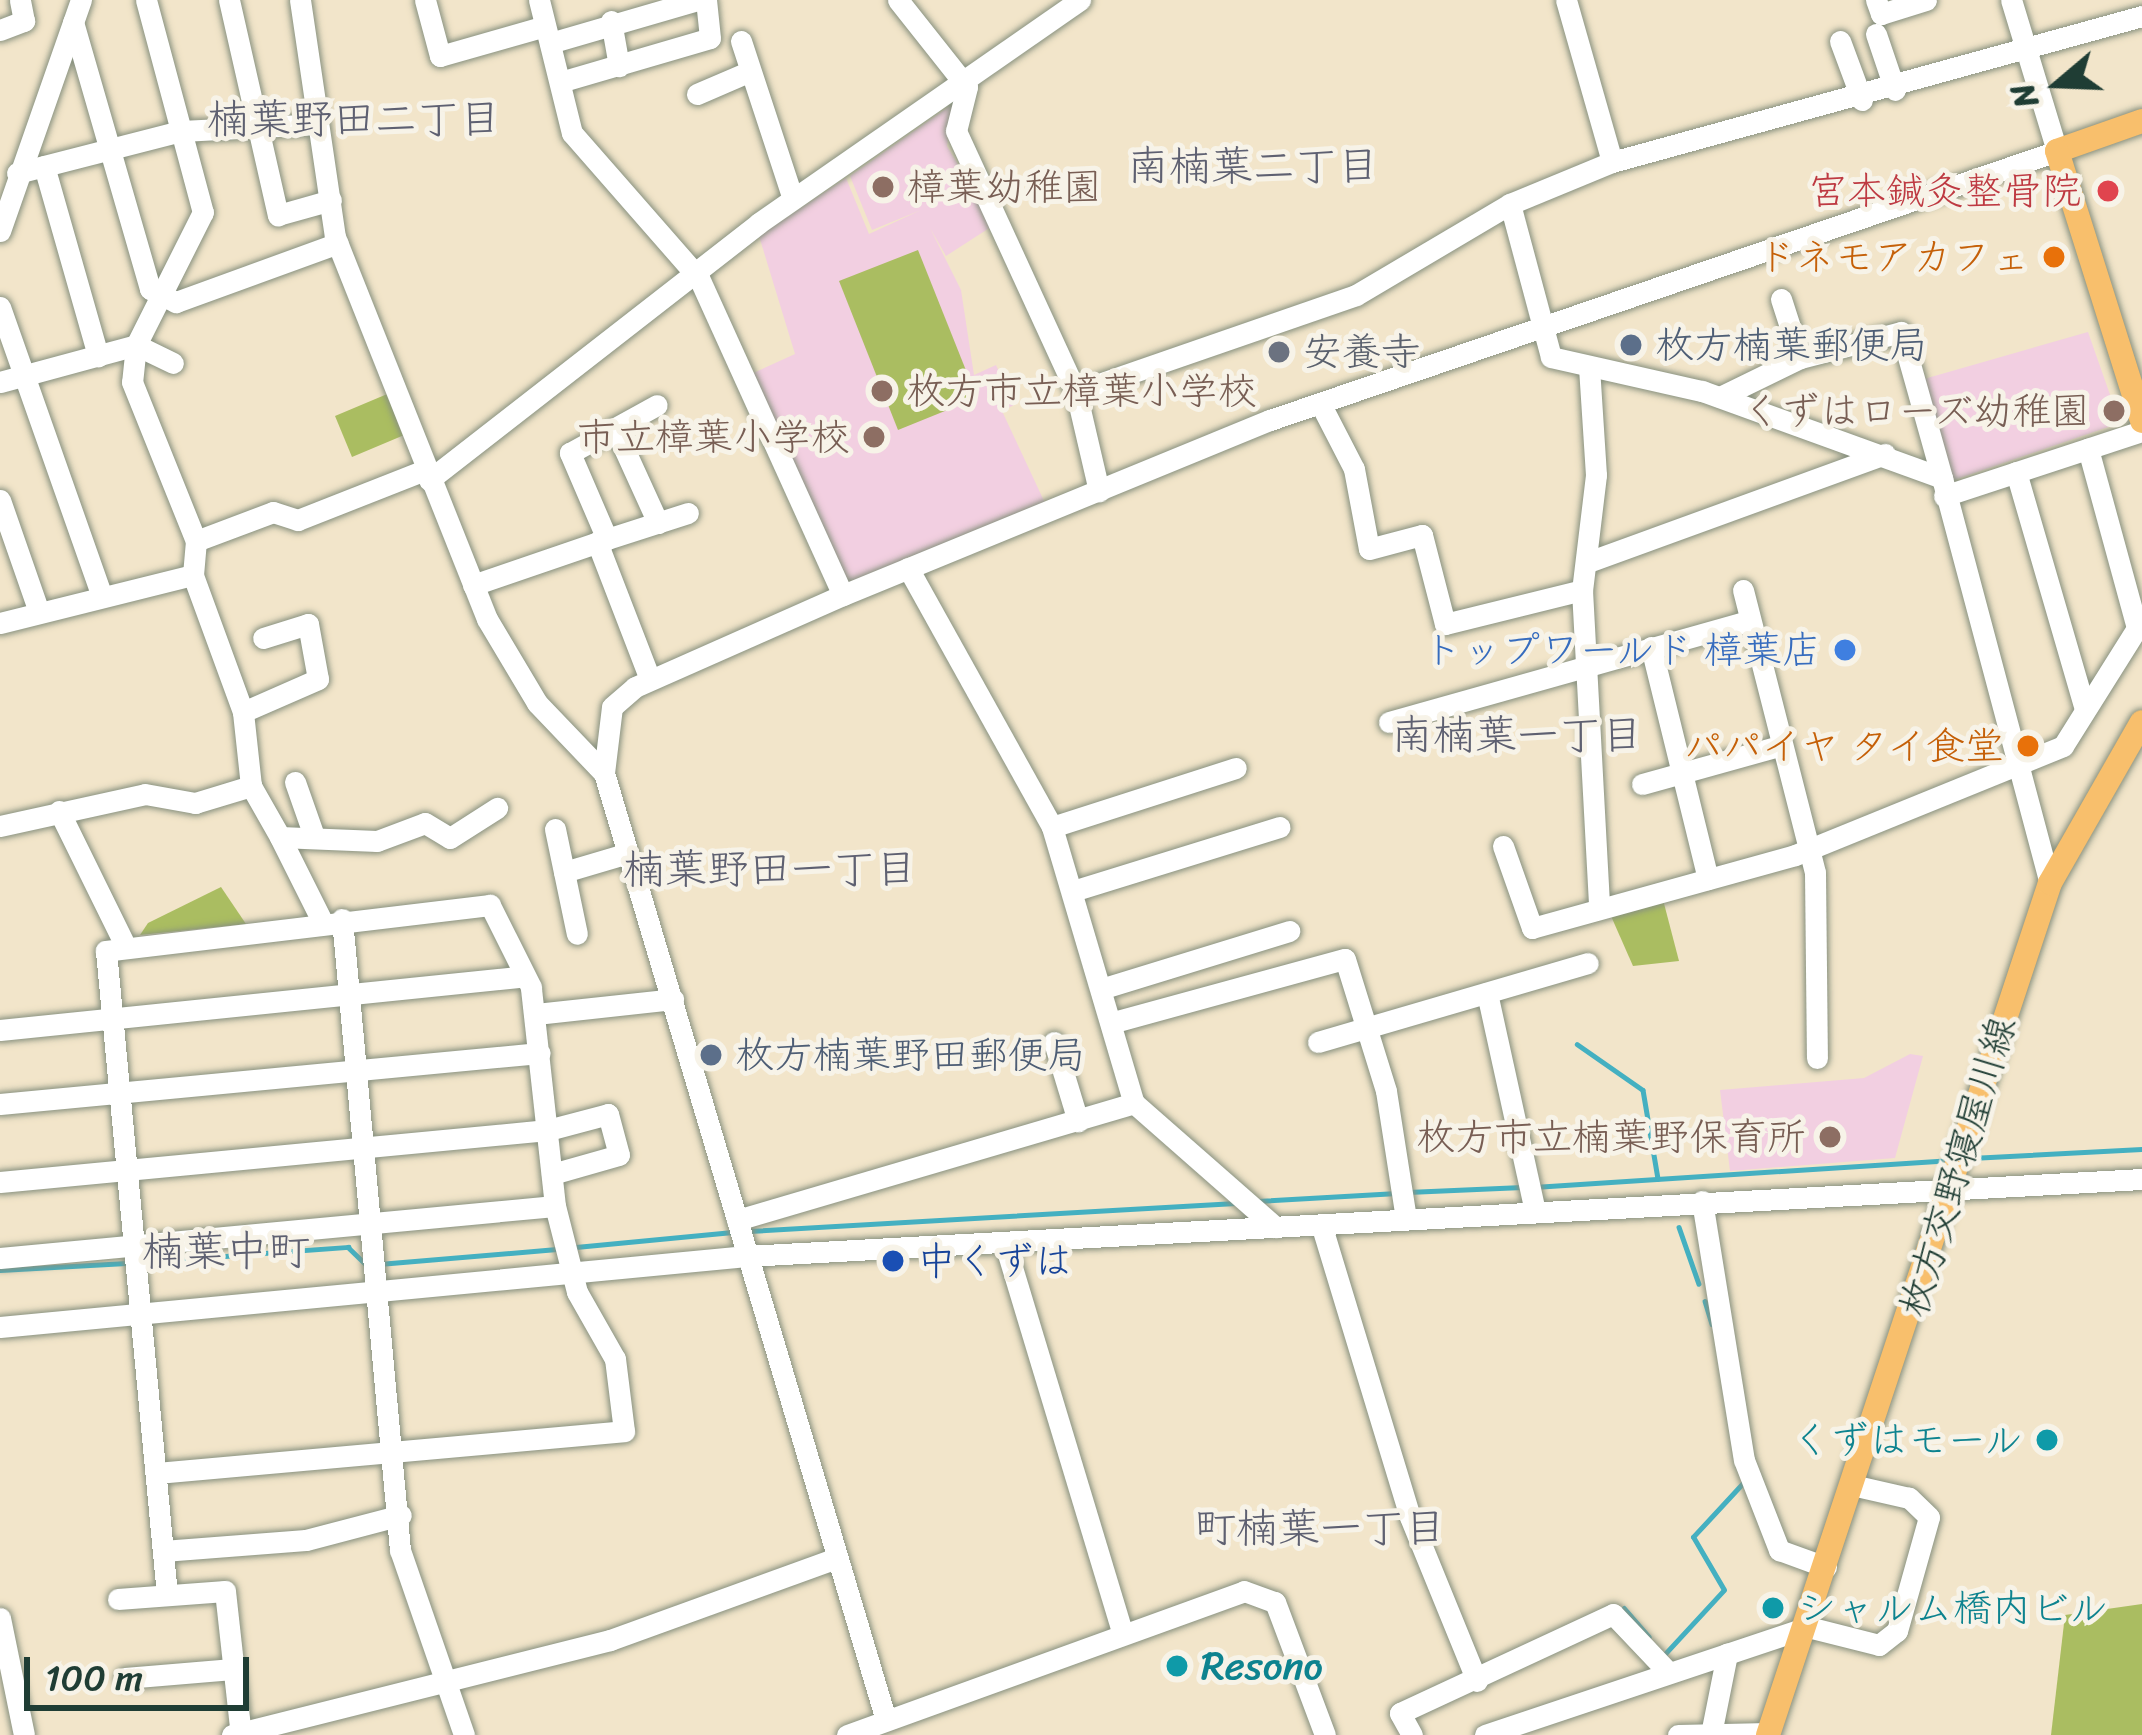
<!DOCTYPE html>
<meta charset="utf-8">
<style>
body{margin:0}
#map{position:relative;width:2142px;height:1735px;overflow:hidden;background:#f2e5ca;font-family:Sriracha,"Klee One",sans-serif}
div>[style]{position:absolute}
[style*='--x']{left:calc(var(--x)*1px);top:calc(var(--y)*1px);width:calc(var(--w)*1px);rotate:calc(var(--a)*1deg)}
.built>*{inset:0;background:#f2cfe1}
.green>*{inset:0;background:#aabd61}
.stream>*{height:4.5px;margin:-2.25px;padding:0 2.25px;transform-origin:2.25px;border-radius:2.25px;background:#44b0c1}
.roads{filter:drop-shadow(0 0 3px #88917f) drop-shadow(0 0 3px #88917f)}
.minor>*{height:21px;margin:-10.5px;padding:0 10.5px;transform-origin:10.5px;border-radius:10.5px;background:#fff}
.major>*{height:24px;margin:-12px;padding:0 12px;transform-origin:12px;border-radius:12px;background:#f8bf6c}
.dots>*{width:33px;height:33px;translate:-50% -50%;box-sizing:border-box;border:6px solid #f7f3e8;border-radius:50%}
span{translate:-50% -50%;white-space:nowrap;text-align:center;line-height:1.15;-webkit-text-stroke:10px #f7f3e8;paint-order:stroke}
.education-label{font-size:39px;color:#785e54}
.left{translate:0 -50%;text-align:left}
.right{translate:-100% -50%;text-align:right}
.health-label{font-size:39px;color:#be3a42}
.food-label{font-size:39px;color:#c56008}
.service-label{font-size:39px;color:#4e5e75}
.worship-label{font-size:39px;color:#5b616d}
.shop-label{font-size:39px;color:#366cbe}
.street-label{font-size:39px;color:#1f3d34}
.transit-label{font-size:39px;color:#164399}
.culture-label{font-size:39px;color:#0d838f}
.neighbourhood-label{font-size:42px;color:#5e6071}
.north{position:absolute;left:1998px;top:24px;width:120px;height:120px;-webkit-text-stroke:9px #f7f3e8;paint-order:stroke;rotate:251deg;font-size:33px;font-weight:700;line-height:48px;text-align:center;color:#1f3d34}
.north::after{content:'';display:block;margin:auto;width:42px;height:54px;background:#1f3d34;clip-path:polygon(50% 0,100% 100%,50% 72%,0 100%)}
.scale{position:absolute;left:24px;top:1657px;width:225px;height:54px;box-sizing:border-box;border:6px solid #1f3d34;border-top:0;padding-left:15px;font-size:36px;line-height:42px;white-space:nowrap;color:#1f3d34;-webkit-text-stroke:9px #f7f3e8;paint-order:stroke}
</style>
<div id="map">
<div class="built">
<div style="clip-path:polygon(954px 103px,947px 146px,994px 225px,946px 256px,930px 228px,961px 290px,974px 375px,996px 365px,1014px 405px,1002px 411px,1045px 503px,845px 587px,749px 375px,795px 354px,759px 236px,846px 178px,869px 234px,921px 210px,872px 230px,850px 176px)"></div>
<div style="clip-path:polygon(2088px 332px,2120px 423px,1951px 481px,1917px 381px)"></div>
<div style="clip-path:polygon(1910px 1054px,1923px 1056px,1895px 1158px,1730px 1171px,1720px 1090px,1864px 1078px)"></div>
</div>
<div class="green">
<div style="clip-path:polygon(918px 250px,977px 398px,898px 430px,839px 281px)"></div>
<div style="clip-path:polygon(392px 392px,409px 433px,352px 457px,335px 416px)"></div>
<div style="clip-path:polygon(221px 887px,246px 924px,140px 935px,148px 923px)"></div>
<div style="clip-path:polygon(1661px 892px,1679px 961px,1633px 966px,1607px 907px)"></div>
<div style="clip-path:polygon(2142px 1604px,2142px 1735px,2051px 1735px,2065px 1615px)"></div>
</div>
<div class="stream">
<div style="--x:1577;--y:1044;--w:80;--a:34.9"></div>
<div style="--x:1643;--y:1090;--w:90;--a:80.4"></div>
<div style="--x:1971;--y:1158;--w:171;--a:-3"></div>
<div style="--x:1534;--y:1187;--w:415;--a:-3.7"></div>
<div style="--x:1408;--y:1192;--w:114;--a:-2.5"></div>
<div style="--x:1258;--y:1201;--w:139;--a:-3.3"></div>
<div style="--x:1679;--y:1227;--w:60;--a:70.7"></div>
<div style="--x:749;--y:1231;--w:487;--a:-3.3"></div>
<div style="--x:576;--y:1247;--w:157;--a:-5.5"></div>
<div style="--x:143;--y:1262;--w:206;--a:-4.2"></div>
<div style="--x:348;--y:1247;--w:28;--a:44"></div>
<div style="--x:379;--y:1264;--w:181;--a:-4.8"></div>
<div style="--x:0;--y:1270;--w:126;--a:-3.2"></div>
<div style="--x:1705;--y:1301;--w:24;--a:73"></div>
<div style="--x:1624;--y:1608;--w:38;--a:49"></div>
<div style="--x:1664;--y:1655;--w:88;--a:-47.3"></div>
<div style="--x:1724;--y:1590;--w:61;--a:-120.3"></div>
<div style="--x:1693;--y:1537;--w:75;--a:-47.2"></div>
</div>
<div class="roads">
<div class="minor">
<div style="--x:146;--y:0;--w:220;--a:75"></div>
<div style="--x:203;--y:212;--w:149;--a:116.7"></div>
<div style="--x:136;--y:345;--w:37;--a:96"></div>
<div style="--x:132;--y:382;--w:171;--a:68.1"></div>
<div style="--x:229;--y:0;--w:221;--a:77.2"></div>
<div style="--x:278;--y:215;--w:55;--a:-15.8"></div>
<div style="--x:300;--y:0;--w:240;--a:81.6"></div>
<div style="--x:335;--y:237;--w:411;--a:68.3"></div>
<div style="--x:487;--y:619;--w:98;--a:59.2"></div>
<div style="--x:537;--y:703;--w:97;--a:46.3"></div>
<div style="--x:604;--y:773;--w:985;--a:73.42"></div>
<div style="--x:425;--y:0;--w:58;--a:75"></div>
<div style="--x:440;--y:56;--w:109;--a:-15.9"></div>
<div style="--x:539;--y:0;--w:137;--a:76.1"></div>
<div style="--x:572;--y:133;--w:193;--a:48.8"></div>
<div style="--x:699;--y:278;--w:348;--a:65.6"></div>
<div style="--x:898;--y:0;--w:111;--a:51.6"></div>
<div style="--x:1566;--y:0;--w:168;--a:74.1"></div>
<div style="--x:1876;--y:0;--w:15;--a:70"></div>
<div style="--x:1881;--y:14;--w:47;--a:-17.3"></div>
<div style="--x:611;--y:21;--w:46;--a:79.9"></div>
<div style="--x:73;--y:22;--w:278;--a:73.9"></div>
<div style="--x:150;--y:289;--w:29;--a:27"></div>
<div style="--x:176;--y:302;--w:172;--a:-20"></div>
<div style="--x:0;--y:30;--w:26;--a:-21"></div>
<div style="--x:24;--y:21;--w:21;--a:-101"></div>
<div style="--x:1876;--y:34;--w:59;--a:71.3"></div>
<div style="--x:741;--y:41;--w:166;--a:71.8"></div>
<div style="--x:1840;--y:41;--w:63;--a:69.6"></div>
<div style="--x:550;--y:43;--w:154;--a:-16.2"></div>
<div style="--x:560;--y:82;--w:156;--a:-16.3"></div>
<div style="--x:710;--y:38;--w:38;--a:-96"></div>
<div style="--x:967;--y:87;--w:45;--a:104"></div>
<div style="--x:956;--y:131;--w:287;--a:65.3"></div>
<div style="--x:1076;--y:392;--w:102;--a:76.9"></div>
<div style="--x:697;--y:94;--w:56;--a:-23.3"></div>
<div style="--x:44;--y:166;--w:198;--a:74.1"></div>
<div style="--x:17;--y:173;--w:169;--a:-14.4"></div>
<div style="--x:181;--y:131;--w:136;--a:-2.9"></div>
<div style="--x:1510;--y:204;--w:158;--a:75"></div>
<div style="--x:1551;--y:357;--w:155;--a:12.7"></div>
<div style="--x:1702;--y:391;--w:255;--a:19.9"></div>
<div style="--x:1942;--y:478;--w:419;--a:75.1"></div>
<div style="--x:0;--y:231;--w:245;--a:-70.7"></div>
<div style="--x:1781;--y:299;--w:62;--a:72.1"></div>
<div style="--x:0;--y:307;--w:307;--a:70.6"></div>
<div style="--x:1589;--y:367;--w:108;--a:86.3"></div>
<div style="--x:1596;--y:475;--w:116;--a:96.9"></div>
<div style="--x:1582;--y:590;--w:319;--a:86.9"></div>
<div style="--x:0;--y:382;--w:141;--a:-15.2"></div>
<div style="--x:136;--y:345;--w:41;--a:25.9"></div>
<div style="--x:1076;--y:392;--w:296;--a:-19.1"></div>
<div style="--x:1356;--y:295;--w:179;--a:-30.6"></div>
<div style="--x:1510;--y:204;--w:110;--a:-22.4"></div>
<div style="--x:1612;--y:162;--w:550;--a:-15.4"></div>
<div style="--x:1720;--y:397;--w:89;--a:-26"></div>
<div style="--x:1800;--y:358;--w:104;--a:-14.4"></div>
<div style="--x:1901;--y:332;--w:152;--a:74.3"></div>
<div style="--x:1320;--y:403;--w:74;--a:62.7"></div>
<div style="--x:1354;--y:469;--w:81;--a:79.4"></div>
<div style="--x:1369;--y:549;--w:55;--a:-14.8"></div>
<div style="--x:1422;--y:535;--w:92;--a:75.5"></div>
<div style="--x:1445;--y:624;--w:141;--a:-13.9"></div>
<div style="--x:617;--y:433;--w:99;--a:65.5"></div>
<div style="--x:2016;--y:472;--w:247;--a:73.8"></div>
<div style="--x:429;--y:480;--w:418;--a:-37.9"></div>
<div style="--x:759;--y:223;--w:391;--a:-34.8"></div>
<div style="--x:1944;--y:496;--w:208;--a:-18.2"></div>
<div style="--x:0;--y:500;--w:119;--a:70.8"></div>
<div style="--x:607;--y:539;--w:85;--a:-17.8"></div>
<div style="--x:597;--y:542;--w:147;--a:68.9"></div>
<div style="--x:1588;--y:562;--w:316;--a:-20"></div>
<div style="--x:908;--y:568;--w:296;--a:60.9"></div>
<div style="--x:1052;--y:827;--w:288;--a:73.5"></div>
<div style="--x:1134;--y:1103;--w:188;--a:41.3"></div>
<div style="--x:473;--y:585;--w:142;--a:-18.9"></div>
<div style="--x:607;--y:539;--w:94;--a:-113.3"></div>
<div style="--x:570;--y:453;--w:99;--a:-28.9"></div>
<div style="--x:1743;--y:590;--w:292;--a:75.7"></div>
<div style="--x:1815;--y:873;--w:185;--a:89.4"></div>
<div style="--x:0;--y:623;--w:199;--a:-14"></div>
<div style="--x:1651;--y:647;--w:239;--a:76.2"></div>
<div style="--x:243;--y:712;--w:82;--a:-23.7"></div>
<div style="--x:318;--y:679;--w:56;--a:-100.3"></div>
<div style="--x:308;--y:624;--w:47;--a:162.7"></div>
<div style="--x:1389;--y:722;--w:374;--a:-15.7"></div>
<div style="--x:604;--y:773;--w:66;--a:-83.1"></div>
<div style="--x:612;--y:707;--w:30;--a:-41"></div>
<div style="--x:635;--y:687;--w:227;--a:-23.9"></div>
<div style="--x:843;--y:595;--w:461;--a:-22.3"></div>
<div style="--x:1270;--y:420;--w:832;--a:-18.87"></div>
<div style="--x:2057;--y:151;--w:158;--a:-106.9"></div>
<div style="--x:295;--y:782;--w:54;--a:70.6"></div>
<div style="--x:1642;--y:784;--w:142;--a:-15.5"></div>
<div style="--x:59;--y:811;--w:145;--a:63.8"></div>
<div style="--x:0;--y:826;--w:148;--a:-12.4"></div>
<div style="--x:145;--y:794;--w:51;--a:10.2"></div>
<div style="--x:195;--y:803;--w:59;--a:-16.9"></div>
<div style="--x:1052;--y:827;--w:193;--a:-17.8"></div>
<div style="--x:555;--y:829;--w:107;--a:78.2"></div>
<div style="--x:280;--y:837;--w:59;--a:-119.6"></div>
<div style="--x:251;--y:786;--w:74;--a:-96.2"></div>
<div style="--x:243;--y:712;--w:146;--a:-110.1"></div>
<div style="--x:193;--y:575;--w:34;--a:-85"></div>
<div style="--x:196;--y:541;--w:82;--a:-20.6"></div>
<div style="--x:273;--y:512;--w:26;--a:18"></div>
<div style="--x:298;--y:520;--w:136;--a:-21.5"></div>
<div style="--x:1503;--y:846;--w:87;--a:70.5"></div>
<div style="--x:1532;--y:928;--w:273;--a:-15.5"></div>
<div style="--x:1795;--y:855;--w:289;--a:-22.1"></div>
<div style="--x:2063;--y:746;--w:139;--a:-57.9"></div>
<div style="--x:2137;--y:628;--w:186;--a:-105.3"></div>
<div style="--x:564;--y:872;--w:67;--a:-16.5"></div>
<div style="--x:1076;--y:890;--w:213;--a:-17.2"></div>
<div style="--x:342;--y:919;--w:634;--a:84.75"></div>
<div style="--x:400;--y:1550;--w:196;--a:70.9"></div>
<div style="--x:322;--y:921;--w:94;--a:-116.6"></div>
<div style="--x:280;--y:837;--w:97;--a:2.4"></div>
<div style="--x:377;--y:841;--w:51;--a:-20.6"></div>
<div style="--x:425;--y:823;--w:29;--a:31"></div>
<div style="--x:450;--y:838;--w:56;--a:-32.6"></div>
<div style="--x:1104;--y:988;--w:194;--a:-17.1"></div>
<div style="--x:1487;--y:993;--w:224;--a:77.6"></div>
<div style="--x:536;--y:1014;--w:138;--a:-6.2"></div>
<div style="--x:1114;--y:1022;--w:239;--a:-15.3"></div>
<div style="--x:1345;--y:959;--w:138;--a:72.7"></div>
<div style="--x:1386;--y:1091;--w:130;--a:81.1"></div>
<div style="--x:0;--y:1030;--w:521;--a:-5.84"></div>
<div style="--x:1054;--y:1042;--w:83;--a:73.1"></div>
<div style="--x:1318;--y:1042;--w:281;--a:-16.3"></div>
<div style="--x:0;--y:1104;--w:542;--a:-5.4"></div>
<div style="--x:0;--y:1182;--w:550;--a:-5.42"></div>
<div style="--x:548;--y:1130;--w:62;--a:-14.9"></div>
<div style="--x:608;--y:1114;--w:42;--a:75"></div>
<div style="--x:619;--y:1155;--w:70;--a:164.2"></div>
<div style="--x:1702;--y:1201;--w:262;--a:80.8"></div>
<div style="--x:1744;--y:1460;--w:97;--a:68.7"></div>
<div style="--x:1779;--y:1550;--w:50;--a:19.9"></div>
<div style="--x:737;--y:1220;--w:414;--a:-16.4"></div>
<div style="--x:1321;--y:1224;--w:306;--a:73.1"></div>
<div style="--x:1410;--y:1517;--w:177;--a:67.8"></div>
<div style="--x:1005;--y:1244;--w:405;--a:73.2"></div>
<div style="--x:0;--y:1258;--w:557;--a:-5.35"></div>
<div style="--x:0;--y:1327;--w:750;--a:-5.43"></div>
<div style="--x:747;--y:1256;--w:1397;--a:-3.16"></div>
<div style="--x:156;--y:1473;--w:470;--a:-5.1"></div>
<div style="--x:624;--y:1431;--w:73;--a:-97.1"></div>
<div style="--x:615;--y:1359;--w:77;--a:-119.6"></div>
<div style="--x:577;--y:1292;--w:89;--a:-104.3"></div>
<div style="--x:555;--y:1206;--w:220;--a:-96.3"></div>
<div style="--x:531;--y:987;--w:92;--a:-116.6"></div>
<div style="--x:490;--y:905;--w:387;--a:173.2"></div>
<div style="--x:106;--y:951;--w:647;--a:84.59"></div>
<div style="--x:163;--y:1551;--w:143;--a:-4.4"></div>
<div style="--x:306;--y:1540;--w:98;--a:-14.7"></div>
<div style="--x:118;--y:1599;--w:107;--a:-4.3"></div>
<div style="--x:225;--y:1591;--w:145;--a:83.7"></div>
<div style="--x:0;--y:1618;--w:119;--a:78.4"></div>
<div style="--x:125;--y:1678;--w:108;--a:-4.8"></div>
<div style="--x:1711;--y:1734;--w:82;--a:-78.7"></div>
<div style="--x:232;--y:1735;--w:390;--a:-14.1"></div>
<div style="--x:610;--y:1640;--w:241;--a:-19.9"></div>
<div style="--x:847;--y:1735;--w:422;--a:-19.9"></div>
<div style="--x:1244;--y:1591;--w:33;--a:20"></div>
<div style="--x:1275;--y:1602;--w:142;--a:69.4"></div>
<div style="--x:1412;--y:1735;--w:25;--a:-119"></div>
<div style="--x:1400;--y:1713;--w:235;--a:-24.9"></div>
<div style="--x:1613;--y:1614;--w:81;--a:46.5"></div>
<div style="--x:1485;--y:1735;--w:341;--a:-18.5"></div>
<div style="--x:1808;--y:1627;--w:73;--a:14.2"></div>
<div style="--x:1879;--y:1645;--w:23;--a:-38"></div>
<div style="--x:1897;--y:1631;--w:118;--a:-74.3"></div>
<div style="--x:1929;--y:1517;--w:28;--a:-136"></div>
<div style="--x:1909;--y:1498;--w:54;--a:-167.2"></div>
<div style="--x:1678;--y:1735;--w:90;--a:-1.3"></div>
</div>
<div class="major">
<div style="--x:2142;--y:121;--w:90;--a:160.6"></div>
<div style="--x:2057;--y:151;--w:283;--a:72.5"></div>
<div style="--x:1768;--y:1735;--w:897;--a:-71.69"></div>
<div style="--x:2050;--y:883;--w:185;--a:-60.3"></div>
</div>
</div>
<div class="dots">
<div style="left:883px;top:187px;background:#8d6e63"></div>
<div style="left:2108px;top:191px;background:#e0444e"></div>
<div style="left:2054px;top:257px;background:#e8710a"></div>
<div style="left:1631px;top:345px;background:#5c6f8a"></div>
<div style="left:1279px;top:352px;background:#6b7280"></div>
<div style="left:882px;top:391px;background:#8d6e63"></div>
<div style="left:2114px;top:411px;background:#8d6e63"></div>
<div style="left:874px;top:437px;background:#8d6e63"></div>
<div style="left:1845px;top:650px;background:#3f7fe0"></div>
<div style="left:2028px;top:746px;background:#e8710a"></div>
<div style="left:711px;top:1055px;background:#5c6f8a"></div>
<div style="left:1830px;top:1137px;background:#8d6e63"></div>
<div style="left:893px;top:1261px;background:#1a4fb4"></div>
<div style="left:2047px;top:1440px;background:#0f9aa8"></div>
<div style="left:1773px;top:1608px;background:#0f9aa8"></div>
<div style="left:1177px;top:1666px;background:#0f9aa8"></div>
</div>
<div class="education-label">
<span class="left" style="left:907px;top:187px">樟葉幼稚園</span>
<span class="left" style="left:906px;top:391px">枚方市立樟葉小学校</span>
<span class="right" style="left:2090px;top:411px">くずはローズ幼稚園</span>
<span class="right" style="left:850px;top:437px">市立樟葉小学校</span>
<span class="right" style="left:1806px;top:1137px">枚方市立楠葉野保育所</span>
</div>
<div class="health-label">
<span class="right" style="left:2081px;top:191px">宮本鍼灸整骨院</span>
</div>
<div class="food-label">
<span class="right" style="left:2030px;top:257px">ドネモアカフェ</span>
<span class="right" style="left:2004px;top:746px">パパイヤ タイ食堂</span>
</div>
<div class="service-label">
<span class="left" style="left:1655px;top:345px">枚方楠葉郵便局</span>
<span class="left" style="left:735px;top:1055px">枚方楠葉野田郵便局</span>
</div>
<div class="worship-label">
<span class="left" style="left:1303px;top:352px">安養寺</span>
</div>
<div class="shop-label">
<span class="right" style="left:1821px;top:650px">トップワールド 樟葉店</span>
</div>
<div class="street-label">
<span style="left:1958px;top:1167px;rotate:-73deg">枚方交野寝屋川線</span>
</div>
<div class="transit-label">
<span class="left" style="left:917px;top:1261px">中くずは</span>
</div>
<div class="culture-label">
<span class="right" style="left:2023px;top:1440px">くずはモール</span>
<span class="left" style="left:1797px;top:1608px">シャルム橋内ビル</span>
<span class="left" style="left:1201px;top:1666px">Resono</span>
</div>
<div class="neighbourhood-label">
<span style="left:354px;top:119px">楠葉野田二丁目</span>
<span style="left:1253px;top:166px">南楠葉二丁目</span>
<span style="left:1517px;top:735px">南楠葉一丁目</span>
<span style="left:770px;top:869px">楠葉野田一丁目</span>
<span style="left:226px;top:1251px">楠葉中町</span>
<span style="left:1320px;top:1528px">町楠葉一丁目</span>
</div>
<div class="north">N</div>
<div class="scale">100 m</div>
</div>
